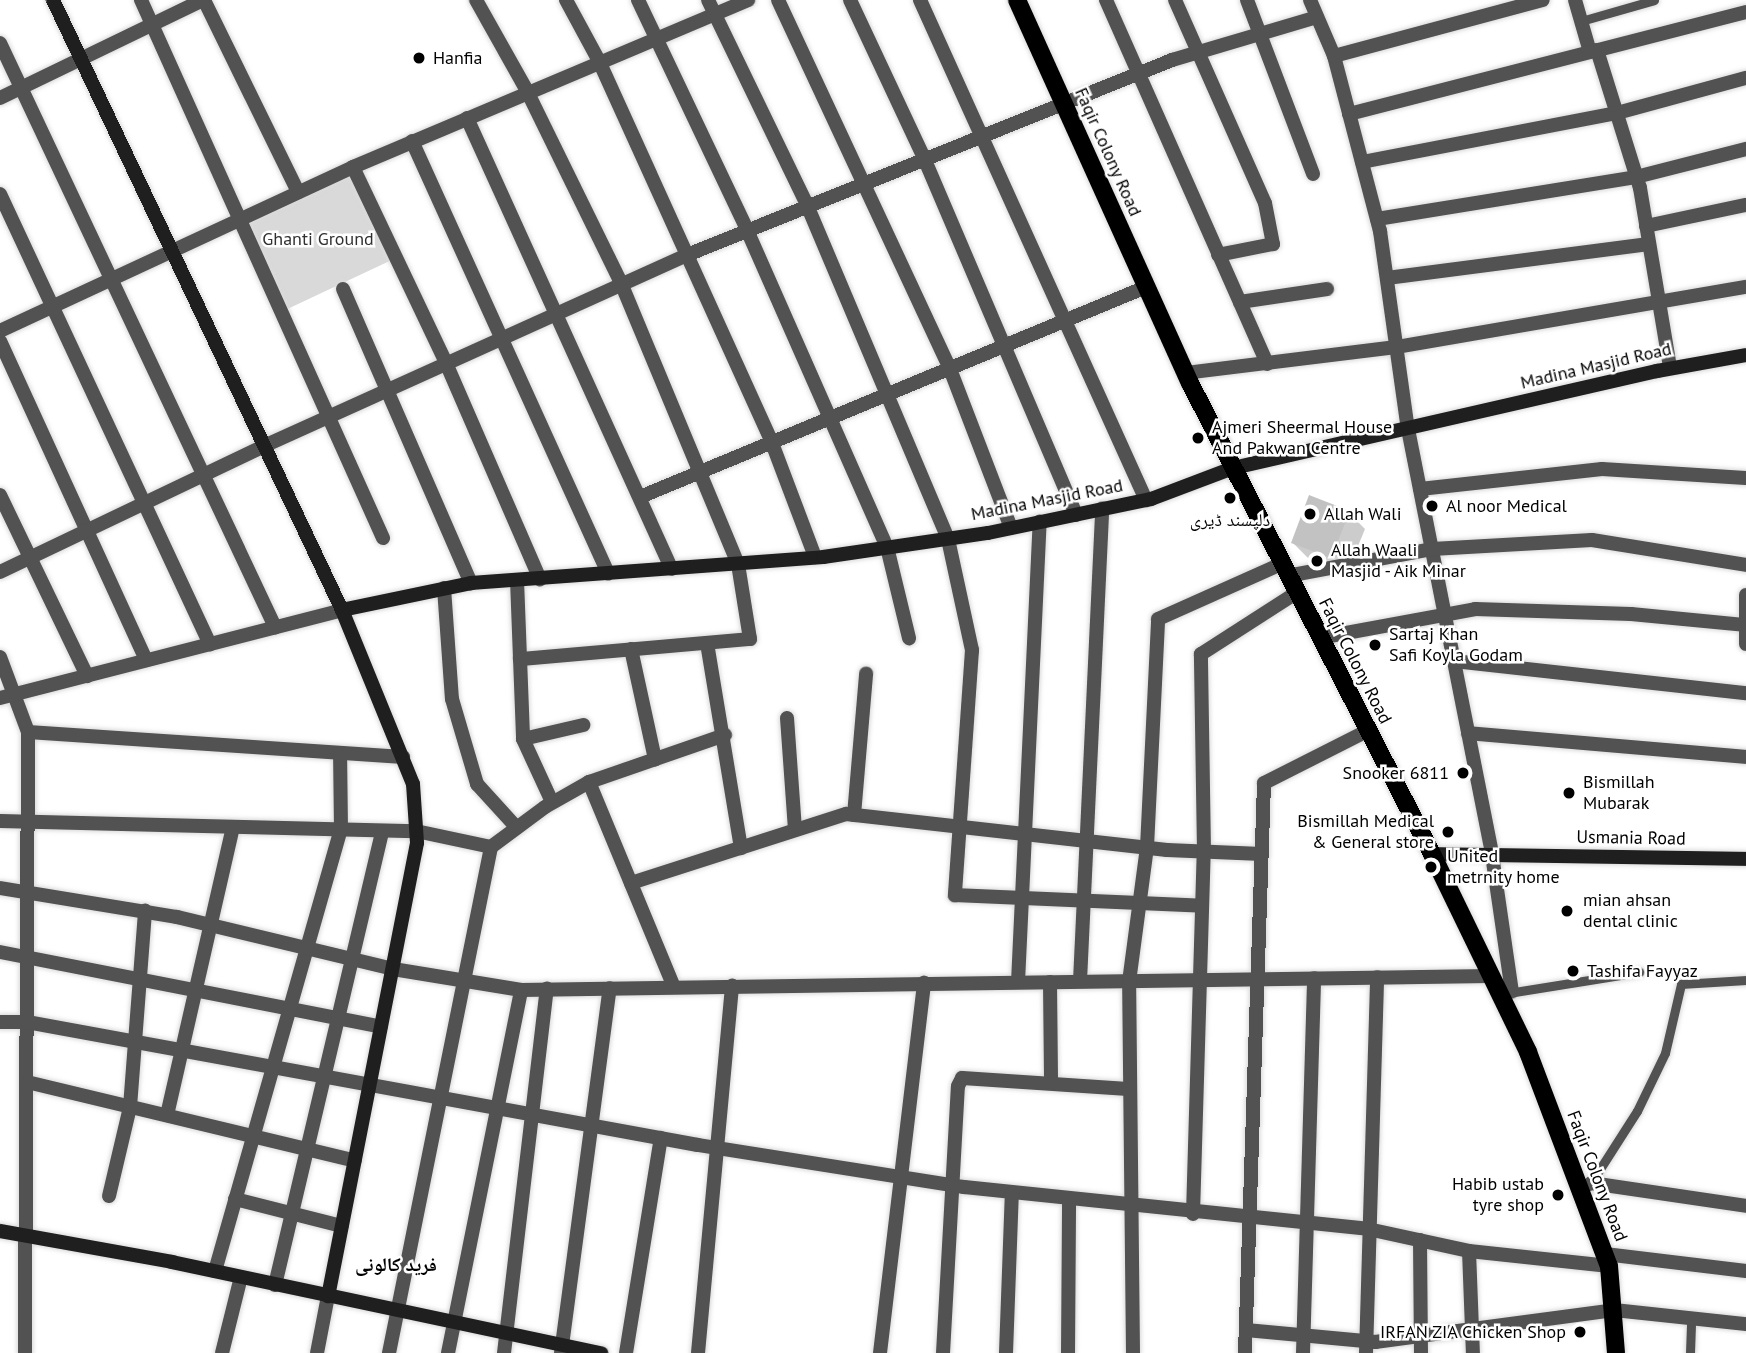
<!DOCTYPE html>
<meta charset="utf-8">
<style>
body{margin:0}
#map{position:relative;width:1746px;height:1353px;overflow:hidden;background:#fff;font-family:"PT Sans","Noto Naskh Arabic",sans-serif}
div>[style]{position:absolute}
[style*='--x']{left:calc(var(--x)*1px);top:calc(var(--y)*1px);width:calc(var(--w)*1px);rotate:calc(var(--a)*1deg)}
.green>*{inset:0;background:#d9d9d9}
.shadow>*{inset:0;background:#0003}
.building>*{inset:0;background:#c2c2c2}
.roads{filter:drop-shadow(0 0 2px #dbdbdb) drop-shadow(0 0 2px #dbdbdb)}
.lane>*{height:9px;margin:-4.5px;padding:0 4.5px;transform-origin:4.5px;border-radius:4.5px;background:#525252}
.street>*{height:14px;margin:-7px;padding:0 7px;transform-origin:7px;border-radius:7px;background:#525252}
.secondary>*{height:14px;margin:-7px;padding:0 7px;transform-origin:7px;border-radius:7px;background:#1f1f1f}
.primary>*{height:18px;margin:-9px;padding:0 9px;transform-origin:9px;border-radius:9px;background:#000}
.dots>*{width:19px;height:19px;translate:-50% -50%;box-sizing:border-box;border:4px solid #fff;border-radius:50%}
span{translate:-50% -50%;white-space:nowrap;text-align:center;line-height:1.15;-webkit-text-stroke:5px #fff;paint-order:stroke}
.poi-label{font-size:18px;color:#000}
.left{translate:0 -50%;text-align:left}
.right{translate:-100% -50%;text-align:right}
.street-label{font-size:18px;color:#000}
.park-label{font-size:18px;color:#303030}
.neighbourhood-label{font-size:19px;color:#000;font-weight:700}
</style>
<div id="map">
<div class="green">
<div style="clip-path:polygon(353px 167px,396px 258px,281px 312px,239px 219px)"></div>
</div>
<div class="shadow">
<div style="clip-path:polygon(1349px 513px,1365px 529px,1347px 573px,1309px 559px,1293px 543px)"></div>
</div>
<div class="building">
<div style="clip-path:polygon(1309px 495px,1350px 511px,1331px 558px,1291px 543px)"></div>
</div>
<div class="roads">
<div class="lane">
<div style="--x:1581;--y:21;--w:76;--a:-16"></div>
<div style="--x:1508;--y:993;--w:133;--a:-9.1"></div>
<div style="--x:1589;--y:1186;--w:89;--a:-57.4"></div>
<div style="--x:1637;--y:1111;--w:64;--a:-64.2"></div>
<div style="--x:1665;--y:1053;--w:71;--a:-76.9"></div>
<div style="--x:1681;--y:984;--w:65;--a:-3.5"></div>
<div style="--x:1690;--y:1353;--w:35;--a:-88"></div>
</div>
<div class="street">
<div style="--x:141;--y:0;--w:590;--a:65.78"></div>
<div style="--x:204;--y:0;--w:214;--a:63.9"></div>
<div style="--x:476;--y:0;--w:104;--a:60.7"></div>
<div style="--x:527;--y:91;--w:214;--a:63.9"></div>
<div style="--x:621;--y:283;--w:304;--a:67.4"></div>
<div style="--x:738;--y:564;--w:76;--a:80.9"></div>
<div style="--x:750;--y:639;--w:231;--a:175"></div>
<div style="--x:566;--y:0;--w:69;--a:61.6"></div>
<div style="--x:599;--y:61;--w:419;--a:65.6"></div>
<div style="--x:772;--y:443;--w:122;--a:69.3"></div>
<div style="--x:638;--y:0;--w:255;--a:64.6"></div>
<div style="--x:747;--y:230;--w:347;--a:66.2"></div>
<div style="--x:887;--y:547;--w:94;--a:76.4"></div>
<div style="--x:708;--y:0;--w:228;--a:64.2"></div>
<div style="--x:807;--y:205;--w:363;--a:67.1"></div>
<div style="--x:948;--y:539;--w:114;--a:77.8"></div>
<div style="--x:972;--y:650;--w:246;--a:94"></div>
<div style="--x:955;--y:895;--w:247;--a:2.5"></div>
<div style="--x:778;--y:0;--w:407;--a:65"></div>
<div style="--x:950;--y:369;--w:170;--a:69"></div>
<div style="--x:850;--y:0;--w:174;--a:64.9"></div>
<div style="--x:924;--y:158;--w:388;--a:66.9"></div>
<div style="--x:920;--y:0;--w:549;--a:65.68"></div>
<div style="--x:1106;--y:0;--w:398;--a:66.1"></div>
<div style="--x:1175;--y:0;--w:222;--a:66.1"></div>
<div style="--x:1265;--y:203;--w:42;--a:79"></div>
<div style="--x:1273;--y:244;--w:56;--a:168.7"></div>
<div style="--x:1247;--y:0;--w:186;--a:69.2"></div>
<div style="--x:1310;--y:0;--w:61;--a:66.8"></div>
<div style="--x:1334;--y:56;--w:181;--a:75.3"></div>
<div style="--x:1380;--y:231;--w:200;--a:82"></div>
<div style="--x:1408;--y:429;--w:434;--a:78.8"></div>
<div style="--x:1492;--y:855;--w:138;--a:81.7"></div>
<div style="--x:1575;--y:0;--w:54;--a:73.9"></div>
<div style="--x:0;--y:43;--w:646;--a:64.78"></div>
<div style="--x:1597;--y:50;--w:145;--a:72.7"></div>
<div style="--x:1640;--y:188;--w:182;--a:80.5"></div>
<div style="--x:1334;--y:56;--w:216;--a:-15"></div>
<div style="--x:0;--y:98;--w:225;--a:-25.8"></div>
<div style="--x:1349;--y:114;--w:410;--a:-14.4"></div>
<div style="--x:467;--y:118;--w:495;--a:65.6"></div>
<div style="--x:412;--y:141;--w:475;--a:65.6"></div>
<div style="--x:1362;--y:162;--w:260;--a:-10.9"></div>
<div style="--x:1617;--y:113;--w:134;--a:-15.2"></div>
<div style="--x:353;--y:167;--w:217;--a:64.6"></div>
<div style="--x:446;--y:363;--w:236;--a:66.5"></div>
<div style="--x:0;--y:194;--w:497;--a:65"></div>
<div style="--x:1377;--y:219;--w:262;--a:-9.2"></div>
<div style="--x:1636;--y:177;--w:114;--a:-14.3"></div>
<div style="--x:1646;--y:226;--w:102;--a:-11.9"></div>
<div style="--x:1387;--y:278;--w:264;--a:-7.4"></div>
<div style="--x:343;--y:289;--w:321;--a:66.5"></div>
<div style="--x:1240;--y:302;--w:88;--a:-8.5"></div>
<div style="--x:0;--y:331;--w:389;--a:-24.9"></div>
<div style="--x:353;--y:167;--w:429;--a:-22.9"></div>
<div style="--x:0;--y:341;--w:351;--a:65.4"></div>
<div style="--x:1185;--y:373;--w:214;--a:-7"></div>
<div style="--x:1397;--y:347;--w:354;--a:-9.8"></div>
<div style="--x:1420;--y:489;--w:183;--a:-6.3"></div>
<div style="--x:1602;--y:469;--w:144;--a:3.6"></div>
<div style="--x:0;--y:495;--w:201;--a:64.3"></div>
<div style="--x:640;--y:497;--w:548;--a:-22.54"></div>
<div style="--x:0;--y:572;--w:293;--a:-25.5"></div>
<div style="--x:264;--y:446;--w:464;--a:-24.3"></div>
<div style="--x:687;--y:255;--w:523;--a:-21.9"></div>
<div style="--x:1172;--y:60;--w:151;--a:-16.5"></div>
<div style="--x:1287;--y:576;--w:147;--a:-10.5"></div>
<div style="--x:1432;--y:549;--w:160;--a:-3.2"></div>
<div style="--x:1592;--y:540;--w:156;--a:9.2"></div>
<div style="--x:517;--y:580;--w:159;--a:87.8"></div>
<div style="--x:523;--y:739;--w:69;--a:65.3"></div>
<div style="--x:444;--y:588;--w:111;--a:85.9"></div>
<div style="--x:452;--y:699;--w:89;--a:73.6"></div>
<div style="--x:477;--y:784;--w:59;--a:47.7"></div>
<div style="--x:1746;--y:595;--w:49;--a:90"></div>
<div style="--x:1319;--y:638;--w:159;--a:-10.5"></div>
<div style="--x:1475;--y:609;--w:156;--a:1.8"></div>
<div style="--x:1631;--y:614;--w:116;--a:5.5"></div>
<div style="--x:707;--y:643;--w:208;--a:80.6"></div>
<div style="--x:631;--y:649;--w:113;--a:77.7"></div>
<div style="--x:0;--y:657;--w:80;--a:69.5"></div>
<div style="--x:28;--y:732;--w:621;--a:90.28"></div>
<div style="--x:1454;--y:661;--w:294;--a:6.3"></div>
<div style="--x:0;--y:698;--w:353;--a:-14.4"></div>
<div style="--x:787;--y:718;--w:112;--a:85.9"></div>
<div style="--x:28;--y:732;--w:376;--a:3.8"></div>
<div style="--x:1468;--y:733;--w:279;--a:4.9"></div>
<div style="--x:523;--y:739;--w:62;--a:-13.1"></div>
<div style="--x:589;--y:782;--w:222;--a:67.5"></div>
<div style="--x:854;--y:815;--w:142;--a:-85.1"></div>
<div style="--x:0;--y:821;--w:416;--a:1.4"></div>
<div style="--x:416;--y:831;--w:77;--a:12"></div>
<div style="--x:631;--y:883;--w:226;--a:-17.8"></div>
<div style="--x:846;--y:814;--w:323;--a:6.4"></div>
<div style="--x:1167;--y:850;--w:95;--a:2.4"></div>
<div style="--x:0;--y:888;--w:179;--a:9.3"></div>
<div style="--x:177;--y:917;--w:222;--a:13.5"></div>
<div style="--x:393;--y:969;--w:130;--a:9.3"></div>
<div style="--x:521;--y:990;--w:970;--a:-0.83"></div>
<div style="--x:0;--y:952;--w:388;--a:11.1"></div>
<div style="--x:1080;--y:981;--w:473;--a:-87.3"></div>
<div style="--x:1018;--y:982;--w:461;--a:-87.3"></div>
<div style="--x:1050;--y:982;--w:101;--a:89.4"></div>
<div style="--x:0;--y:1022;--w:27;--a:0"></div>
<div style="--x:27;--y:1022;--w:682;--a:10.39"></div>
<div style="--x:698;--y:1145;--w:269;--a:9"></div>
<div style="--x:964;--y:1187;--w:406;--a:5.9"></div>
<div style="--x:1368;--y:1229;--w:103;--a:12.3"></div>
<div style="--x:1469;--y:1251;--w:141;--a:6.1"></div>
<div style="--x:27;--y:1082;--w:337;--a:13.5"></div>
<div style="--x:167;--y:1115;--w:295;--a:-77.1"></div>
<div style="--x:1591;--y:1183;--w:157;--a:8.4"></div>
<div style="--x:109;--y:1196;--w:91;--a:-76.7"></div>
<div style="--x:130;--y:1107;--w:197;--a:-85.6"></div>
<div style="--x:235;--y:1199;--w:110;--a:14.2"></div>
<div style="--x:1193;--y:1214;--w:362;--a:-88.3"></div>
<div style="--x:1204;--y:852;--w:198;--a:-90.9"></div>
<div style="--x:1201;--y:654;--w:113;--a:-32.7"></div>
<div style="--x:1420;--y:1240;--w:113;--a:89.5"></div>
<div style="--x:1469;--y:1251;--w:102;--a:87.8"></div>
<div style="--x:1605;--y:1254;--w:142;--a:6.9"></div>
<div style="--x:215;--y:1271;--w:459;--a:-74.1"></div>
<div style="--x:341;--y:830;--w:77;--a:-90.7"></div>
<div style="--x:275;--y:1285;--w:466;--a:-76.7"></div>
<div style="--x:1246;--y:1330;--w:130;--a:5.3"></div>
<div style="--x:1375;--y:1342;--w:241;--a:-7.6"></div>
<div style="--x:1614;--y:1310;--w:133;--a:6.1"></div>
<div style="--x:222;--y:1353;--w:78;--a:-76"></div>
<div style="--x:317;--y:1353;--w:58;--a:-79.1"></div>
<div style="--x:389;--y:1353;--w:516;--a:-78.6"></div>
<div style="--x:491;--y:847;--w:67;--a:-36.5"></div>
<div style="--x:545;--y:807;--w:51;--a:-29.6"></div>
<div style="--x:589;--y:782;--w:144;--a:-19.1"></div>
<div style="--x:448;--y:1353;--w:370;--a:-78.6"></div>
<div style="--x:504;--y:1353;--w:367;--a:-83.3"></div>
<div style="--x:561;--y:1353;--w:368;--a:-82.4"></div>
<div style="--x:626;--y:1353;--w:218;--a:-80.8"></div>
<div style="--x:698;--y:1353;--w:369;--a:-84.7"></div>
<div style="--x:880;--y:1353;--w:373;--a:-83.2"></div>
<div style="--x:943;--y:1353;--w:267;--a:-86.8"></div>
<div style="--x:958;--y:1086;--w:9;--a:-63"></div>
<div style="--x:962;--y:1078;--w:167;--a:3.8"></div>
<div style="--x:1006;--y:1353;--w:160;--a:-87.9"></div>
<div style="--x:1068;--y:1353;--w:154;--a:-89.6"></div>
<div style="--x:1133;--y:1353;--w:371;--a:-90.6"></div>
<div style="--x:1129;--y:982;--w:136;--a:-82.4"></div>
<div style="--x:1147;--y:847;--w:228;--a:-87.2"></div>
<div style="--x:1158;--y:619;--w:135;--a:-24.1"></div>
<div style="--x:1245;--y:1353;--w:570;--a:-88.09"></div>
<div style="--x:1264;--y:783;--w:115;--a:-26.8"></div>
<div style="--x:1303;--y:1353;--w:375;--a:-88.3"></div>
<div style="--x:1366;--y:1353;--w:376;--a:-88.3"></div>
</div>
<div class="secondary">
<div style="--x:53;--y:0;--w:675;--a:64.65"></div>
<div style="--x:342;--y:610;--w:188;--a:67.8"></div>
<div style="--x:413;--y:784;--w:59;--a:86.1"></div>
<div style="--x:417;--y:843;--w:462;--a:101.1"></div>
<div style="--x:342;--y:610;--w:132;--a:-11.8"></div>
<div style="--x:471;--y:583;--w:353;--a:-4.2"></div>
<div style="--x:823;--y:557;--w:167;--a:-8.3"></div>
<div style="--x:988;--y:533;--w:167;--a:-11.8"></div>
<div style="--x:1151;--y:499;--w:88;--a:-20.7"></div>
<div style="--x:1233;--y:468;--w:435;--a:-12.9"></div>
<div style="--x:1657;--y:371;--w:90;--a:-10.2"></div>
<div style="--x:1432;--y:854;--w:314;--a:0.9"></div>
<div style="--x:0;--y:1231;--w:175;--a:10.2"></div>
<div style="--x:172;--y:1262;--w:439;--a:12"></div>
</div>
<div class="primary">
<div style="--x:1017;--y:0;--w:420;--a:65.7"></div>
<div style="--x:1190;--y:383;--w:530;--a:62.81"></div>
<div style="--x:1432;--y:854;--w:220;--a:64.1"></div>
<div style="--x:1528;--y:1052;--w:229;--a:69.3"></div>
<div style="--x:1609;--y:1266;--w:87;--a:85.4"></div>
</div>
</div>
<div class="dots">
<div style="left:419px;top:58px;background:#000"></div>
<div style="left:1198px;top:438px;background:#000"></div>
<div style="left:1230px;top:498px;background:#000"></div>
<div style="left:1432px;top:506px;background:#000"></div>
<div style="left:1310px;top:514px;background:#000"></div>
<div style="left:1317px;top:561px;background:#000"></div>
<div style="left:1375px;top:645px;background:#000"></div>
<div style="left:1463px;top:773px;background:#000"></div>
<div style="left:1569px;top:793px;background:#000"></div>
<div style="left:1448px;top:832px;background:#000"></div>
<div style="left:1431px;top:867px;background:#000"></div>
<div style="left:1567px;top:911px;background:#000"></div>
<div style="left:1573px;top:971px;background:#000"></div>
<div style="left:1558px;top:1195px;background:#000"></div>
<div style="left:1580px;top:1332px;background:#000"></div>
</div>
<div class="poi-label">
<span class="left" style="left:433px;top:58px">Hanfia</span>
<span class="left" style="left:1212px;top:438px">Ajmeri Sheermal House<br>And Pakwan Centre</span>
<span class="left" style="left:1446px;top:506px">Al noor Medical</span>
<span class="left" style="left:1324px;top:514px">Allah Wali</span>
<span style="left:1230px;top:520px">دلپسند ڈیری</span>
<span class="left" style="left:1331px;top:561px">Allah Waali<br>Masjid - Aik Minar</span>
<span class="left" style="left:1389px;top:645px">Sartaj Khan<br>Safi Koyla Godam</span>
<span class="right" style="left:1449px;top:773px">Snooker 6811</span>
<span class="left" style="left:1583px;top:793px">Bismillah<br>Mubarak</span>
<span class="right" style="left:1434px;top:832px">Bismillah Medical<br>&amp; General store</span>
<span class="left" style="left:1447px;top:867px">United<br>metrnity home</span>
<span class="left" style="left:1583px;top:911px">mian ahsan<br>dental clinic</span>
<span class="left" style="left:1587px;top:971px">Tashifa Fayyaz</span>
<span class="right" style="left:1544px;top:1195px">Habib ustab<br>tyre shop</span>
<span class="right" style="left:1566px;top:1332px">IRFAN ZIA Chicken Shop</span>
</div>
<div class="street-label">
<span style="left:1108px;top:152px;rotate:66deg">Faqir Colony Road</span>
<span style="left:1596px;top:366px;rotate:-13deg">Madina Masjid Road</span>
<span style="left:1047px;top:500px;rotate:-11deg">Madina Masjid Road</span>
<span style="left:1355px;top:661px;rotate:63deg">Faqir Colony Road</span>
<span style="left:1631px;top:838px;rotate:1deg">Usmania Road</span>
<span style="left:1597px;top:1176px;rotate:69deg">Faqir Colony Road</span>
</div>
<div class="park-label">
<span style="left:318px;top:239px">Ghanti Ground</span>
</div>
<div class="neighbourhood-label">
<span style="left:396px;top:1265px">فرید کالونی</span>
</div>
</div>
